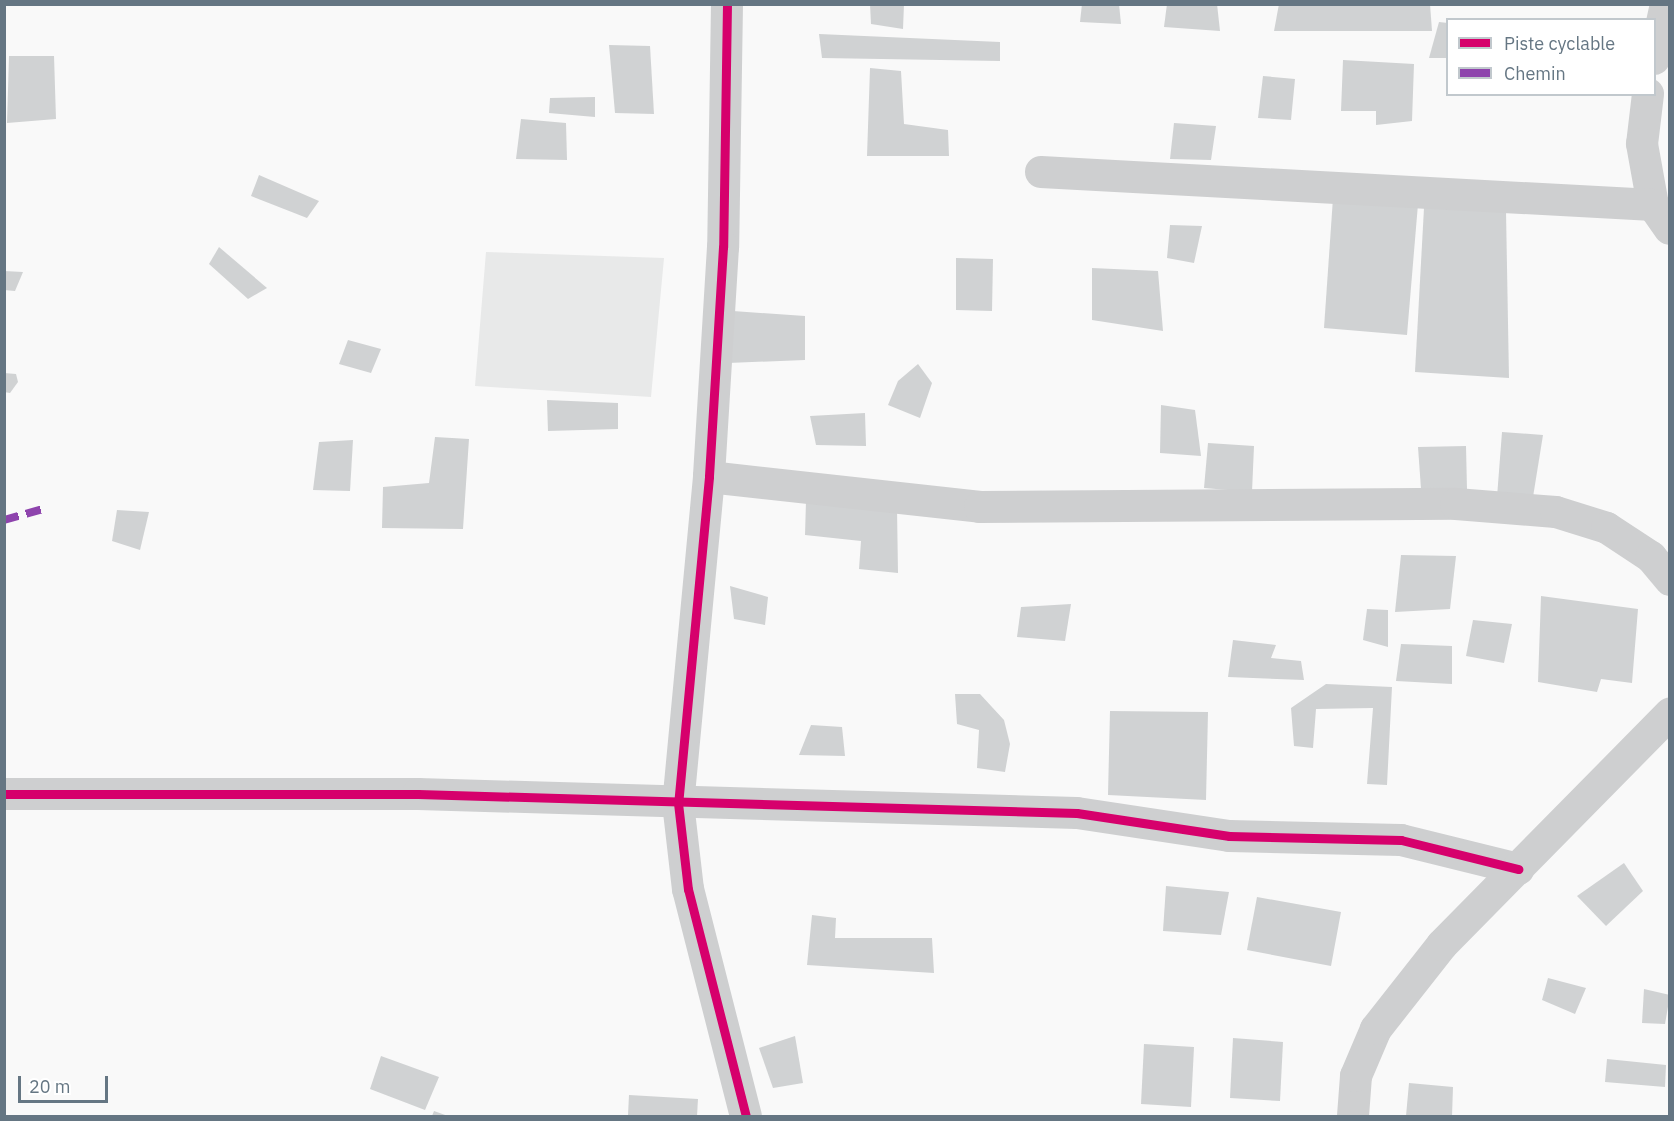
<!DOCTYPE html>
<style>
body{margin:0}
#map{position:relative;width:1674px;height:1121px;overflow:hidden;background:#f9f9f9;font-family:"IBM Plex Sans",sans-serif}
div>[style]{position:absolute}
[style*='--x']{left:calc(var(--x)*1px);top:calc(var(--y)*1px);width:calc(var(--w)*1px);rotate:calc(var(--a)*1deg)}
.built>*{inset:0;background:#e8e9e9}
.building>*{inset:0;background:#d0d2d3}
.minor>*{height:32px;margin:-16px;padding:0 16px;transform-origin:16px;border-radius:16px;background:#cecfd0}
.quiet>*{height:8px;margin-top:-4px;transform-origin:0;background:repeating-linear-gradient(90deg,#8e44ad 0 15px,transparent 0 23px)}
.cycleway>*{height:9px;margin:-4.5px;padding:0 4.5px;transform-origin:4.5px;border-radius:4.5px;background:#d6006c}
span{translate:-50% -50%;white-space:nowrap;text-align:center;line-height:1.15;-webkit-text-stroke:6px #fff;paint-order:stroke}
.frame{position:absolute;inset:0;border:6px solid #657683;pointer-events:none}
.legend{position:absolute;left:1446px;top:18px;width:210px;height:78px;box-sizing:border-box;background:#fff;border:2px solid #c1c8cd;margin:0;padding:8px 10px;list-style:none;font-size:18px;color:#657683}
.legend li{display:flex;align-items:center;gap:12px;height:30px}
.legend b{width:30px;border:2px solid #c1c8cd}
.scale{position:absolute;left:18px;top:1076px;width:90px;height:27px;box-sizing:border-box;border:3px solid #657683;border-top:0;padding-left:8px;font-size:18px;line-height:21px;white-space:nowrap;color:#657683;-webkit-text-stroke:4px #fff;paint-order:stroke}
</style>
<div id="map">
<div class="built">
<div style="clip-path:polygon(486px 252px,664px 258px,651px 397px,475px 386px)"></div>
</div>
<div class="building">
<div style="clip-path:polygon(870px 4px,904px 4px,903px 29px,871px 24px)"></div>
<div style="clip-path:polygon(1082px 4px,1119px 4px,1121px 24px,1080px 22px)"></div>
<div style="clip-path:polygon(1167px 4px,1217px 4px,1220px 31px,1164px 27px)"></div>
<div style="clip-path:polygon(1279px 4px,1430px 4px,1432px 31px,1274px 31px)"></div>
<div style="clip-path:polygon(1439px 22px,1448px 23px,1448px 58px,1429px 58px)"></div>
<div style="clip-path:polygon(819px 34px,1000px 42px,1000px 61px,822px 58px)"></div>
<div style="clip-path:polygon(609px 45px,650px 46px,654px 114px,615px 113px)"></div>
<div style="clip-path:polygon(9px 56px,54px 56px,56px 119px,7px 123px)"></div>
<div style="clip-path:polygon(1343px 60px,1414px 64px,1412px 121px,1376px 125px,1376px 111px,1341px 111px)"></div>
<div style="clip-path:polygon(870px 68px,901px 71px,904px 124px,948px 130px,949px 156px,867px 156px)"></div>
<div style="clip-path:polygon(1263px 76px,1295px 79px,1291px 120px,1258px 118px)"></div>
<div style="clip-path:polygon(595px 97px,595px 117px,549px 113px,550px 98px)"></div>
<div style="clip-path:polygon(521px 119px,566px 123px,567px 160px,516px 159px)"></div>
<div style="clip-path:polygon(1174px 123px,1216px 126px,1211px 160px,1170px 159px)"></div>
<div style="clip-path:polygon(259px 175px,319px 201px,307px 218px,251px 196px)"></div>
<div style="clip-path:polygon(1333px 198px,1418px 204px,1407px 335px,1324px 328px)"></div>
<div style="clip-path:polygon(1424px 208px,1506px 211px,1509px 378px,1415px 372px)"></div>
<div style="clip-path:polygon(1170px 225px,1202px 226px,1194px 263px,1167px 258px)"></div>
<div style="clip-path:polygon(219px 247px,267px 288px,248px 299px,209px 264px)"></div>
<div style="clip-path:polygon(956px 258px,993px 259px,992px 311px,956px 310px)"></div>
<div style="clip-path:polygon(1092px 268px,1158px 271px,1163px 331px,1092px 320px)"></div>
<div style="clip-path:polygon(4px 271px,23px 272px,15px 291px,4px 290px)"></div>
<div style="clip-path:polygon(733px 311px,805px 316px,805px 360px,728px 363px)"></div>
<div style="clip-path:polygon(348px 340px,381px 349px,371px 373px,339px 364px)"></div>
<div style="clip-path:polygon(918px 364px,932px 383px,920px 418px,888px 405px,898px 381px)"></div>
<div style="clip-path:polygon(4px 373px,16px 374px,18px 382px,10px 393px,4px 392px)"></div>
<div style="clip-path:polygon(547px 400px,618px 403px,618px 429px,548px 431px)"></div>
<div style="clip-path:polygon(1161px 405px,1195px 410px,1201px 456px,1160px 453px)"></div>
<div style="clip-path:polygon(865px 413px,866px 446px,816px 445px,810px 416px)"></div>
<div style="clip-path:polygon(1502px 432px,1543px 435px,1533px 497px,1497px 497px)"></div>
<div style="clip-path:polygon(435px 437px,469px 439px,463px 529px,382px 528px,383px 487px,429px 483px)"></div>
<div style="clip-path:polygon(353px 440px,350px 491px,313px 490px,319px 442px)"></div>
<div style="clip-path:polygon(1208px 443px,1254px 446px,1252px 492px,1204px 488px)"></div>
<div style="clip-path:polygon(1466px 446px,1467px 490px,1421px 489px,1418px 447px)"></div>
<div style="clip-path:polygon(806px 501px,897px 508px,898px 573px,859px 569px,861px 541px,805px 535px)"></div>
<div style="clip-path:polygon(117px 510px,149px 512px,140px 550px,112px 541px)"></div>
<div style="clip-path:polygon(1401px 555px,1456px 556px,1450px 609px,1395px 612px)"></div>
<div style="clip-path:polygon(730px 586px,768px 597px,765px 625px,734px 619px)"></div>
<div style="clip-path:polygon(1541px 596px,1638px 609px,1632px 683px,1601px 679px,1597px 692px,1538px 682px)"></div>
<div style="clip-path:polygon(1071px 604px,1065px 641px,1017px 637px,1021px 607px)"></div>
<div style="clip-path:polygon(1367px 609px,1388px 610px,1388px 647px,1363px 640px)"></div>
<div style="clip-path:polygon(1473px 620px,1512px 624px,1504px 663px,1466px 656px)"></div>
<div style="clip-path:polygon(1233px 640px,1276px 645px,1271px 658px,1301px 661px,1304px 680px,1228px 677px)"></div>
<div style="clip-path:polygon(1401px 644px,1452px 646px,1452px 684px,1396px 681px)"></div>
<div style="clip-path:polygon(1326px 684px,1392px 687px,1387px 785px,1367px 784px,1373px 708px,1316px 709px,1313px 748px,1294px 746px,1291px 708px)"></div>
<div style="clip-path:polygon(955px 694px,980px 694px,1004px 720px,1010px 744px,1005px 772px,977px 768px,979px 730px,957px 724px)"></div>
<div style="clip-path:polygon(1110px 711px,1208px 712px,1206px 800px,1108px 795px)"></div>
<div style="clip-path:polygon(811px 725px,842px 727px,845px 756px,799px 755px)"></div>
<div style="clip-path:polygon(1624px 863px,1643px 891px,1606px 926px,1577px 896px)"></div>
<div style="clip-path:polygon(1166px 886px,1229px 892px,1221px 935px,1163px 931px)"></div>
<div style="clip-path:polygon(1257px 897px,1341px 912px,1331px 966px,1247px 950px)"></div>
<div style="clip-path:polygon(812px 915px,836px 918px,835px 938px,932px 938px,934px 973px,807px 965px)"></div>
<div style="clip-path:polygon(1548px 978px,1586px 988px,1575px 1014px,1542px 1000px)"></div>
<div style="clip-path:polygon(1644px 989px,1670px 995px,1665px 1024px,1642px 1023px)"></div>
<div style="clip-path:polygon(795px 1036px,803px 1083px,773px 1088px,759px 1048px)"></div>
<div style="clip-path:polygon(1233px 1038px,1283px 1042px,1280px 1101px,1230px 1098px)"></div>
<div style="clip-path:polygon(1144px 1044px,1194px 1047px,1191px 1107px,1141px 1104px)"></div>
<div style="clip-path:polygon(381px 1056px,439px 1077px,425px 1110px,370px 1089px)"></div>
<div style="clip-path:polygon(1607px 1059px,1666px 1065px,1665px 1087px,1605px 1082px)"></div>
<div style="clip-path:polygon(1409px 1083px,1453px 1087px,1452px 1116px,1406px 1116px)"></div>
<div style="clip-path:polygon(629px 1095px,698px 1099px,697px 1116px,628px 1115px)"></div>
<div style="clip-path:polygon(434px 1111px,448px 1116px,432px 1116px)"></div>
</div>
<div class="minor">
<div style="--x:727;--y:4;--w:243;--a:90.9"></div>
<div style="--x:723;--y:247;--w:230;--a:93.5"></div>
<div style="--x:709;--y:477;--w:327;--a:95.4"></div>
<div style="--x:678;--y:803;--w:87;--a:83.4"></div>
<div style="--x:688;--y:889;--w:234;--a:75.7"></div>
<div style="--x:1654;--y:59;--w:56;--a:-77.7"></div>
<div style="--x:1648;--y:94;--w:50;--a:96.8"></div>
<div style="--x:1642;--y:144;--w:62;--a:79.8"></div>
<div style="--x:1653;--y:205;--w:29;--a:55"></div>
<div style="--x:1041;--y:172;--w:613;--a:3.09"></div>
<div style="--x:709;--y:477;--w:273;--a:6.3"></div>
<div style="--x:980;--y:507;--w:476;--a:-0.4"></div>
<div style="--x:1456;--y:504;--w:100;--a:4.6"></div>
<div style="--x:1556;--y:512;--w:53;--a:17.4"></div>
<div style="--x:1607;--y:528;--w:53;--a:33.4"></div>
<div style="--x:1651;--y:557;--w:30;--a:50"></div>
<div style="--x:4;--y:794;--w:414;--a:0"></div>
<div style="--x:418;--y:794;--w:659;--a:1.65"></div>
<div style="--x:1077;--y:813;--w:154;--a:8.6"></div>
<div style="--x:1229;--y:836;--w:172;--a:1.3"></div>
<div style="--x:1401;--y:840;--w:121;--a:13.9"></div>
<div style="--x:1353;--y:1116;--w:40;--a:-85.7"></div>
<div style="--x:1356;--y:1076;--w:51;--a:-66.9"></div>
<div style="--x:1376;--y:1029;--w:107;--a:-51.8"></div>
<div style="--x:1442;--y:945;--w:325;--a:-45.4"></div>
</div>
<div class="quiet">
<div style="--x:4;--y:520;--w:41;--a:-15.8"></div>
</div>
<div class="cycleway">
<div style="--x:727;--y:4;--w:243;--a:90.9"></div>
<div style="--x:723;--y:247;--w:230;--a:93.5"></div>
<div style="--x:709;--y:477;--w:327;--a:95.4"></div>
<div style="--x:678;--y:803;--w:87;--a:83.4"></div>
<div style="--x:688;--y:889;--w:234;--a:75.7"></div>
<div style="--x:4;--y:794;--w:414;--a:0"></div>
<div style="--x:418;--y:794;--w:659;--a:1.65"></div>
<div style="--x:1077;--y:813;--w:154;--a:8.6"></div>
<div style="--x:1229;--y:836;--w:172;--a:1.3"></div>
<div style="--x:1401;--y:840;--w:121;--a:13.9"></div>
</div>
<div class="frame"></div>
<ul class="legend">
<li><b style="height:8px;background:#d6006c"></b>Piste cyclable</li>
<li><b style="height:8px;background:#8e44ad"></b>Chemin</li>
</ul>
<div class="scale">20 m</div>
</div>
